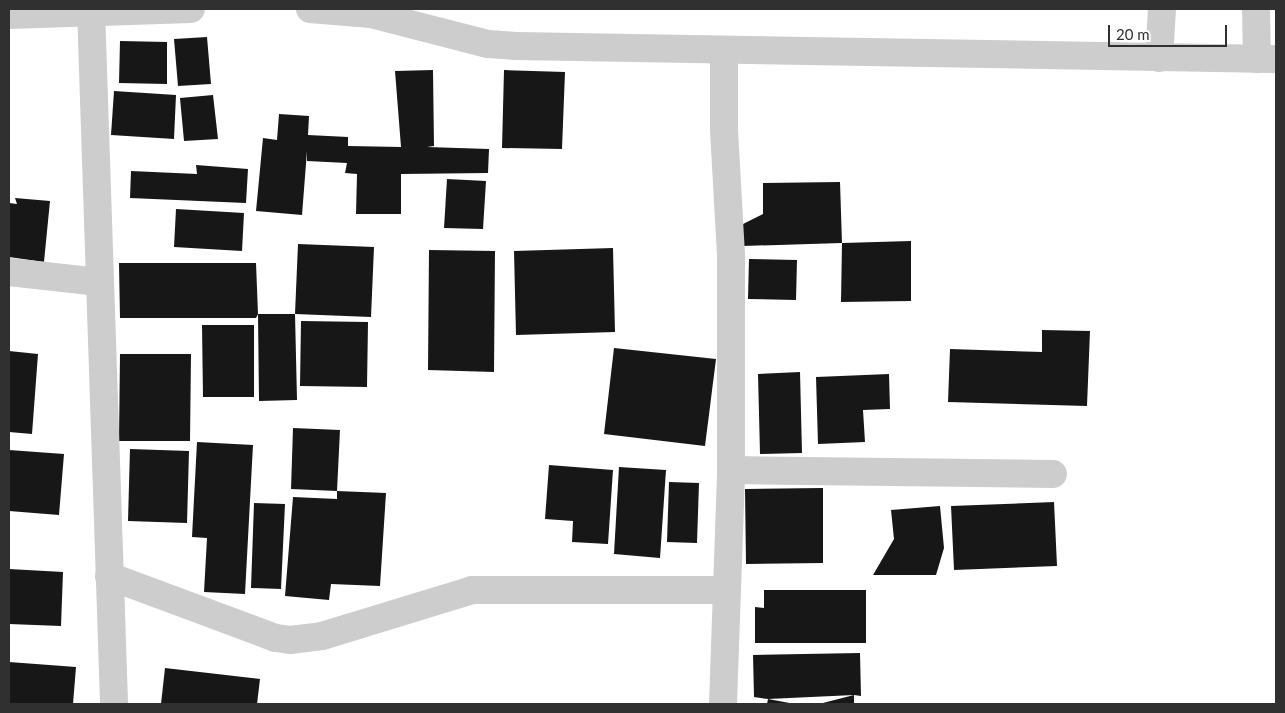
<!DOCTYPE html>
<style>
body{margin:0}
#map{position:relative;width:1285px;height:713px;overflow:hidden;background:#fff;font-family:Lato,sans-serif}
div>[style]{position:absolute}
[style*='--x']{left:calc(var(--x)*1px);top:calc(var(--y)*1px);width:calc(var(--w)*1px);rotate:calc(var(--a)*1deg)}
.building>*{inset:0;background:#171717}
.minor>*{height:28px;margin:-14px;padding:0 14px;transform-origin:14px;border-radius:14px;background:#cdcdcd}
span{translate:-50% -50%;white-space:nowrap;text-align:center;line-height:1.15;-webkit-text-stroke:5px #fff;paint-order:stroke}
.frame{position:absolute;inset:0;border:10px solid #303030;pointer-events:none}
.scale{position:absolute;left:1108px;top:25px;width:119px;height:22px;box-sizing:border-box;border:2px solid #303030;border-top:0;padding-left:6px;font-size:15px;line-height:18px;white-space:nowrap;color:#303030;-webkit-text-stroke:4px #fff;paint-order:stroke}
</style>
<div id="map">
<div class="building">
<div style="clip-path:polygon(207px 37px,211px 84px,178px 86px,174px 39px)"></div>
<div style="clip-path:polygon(120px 41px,167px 42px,167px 84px,119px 83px)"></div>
<div style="clip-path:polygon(433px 70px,434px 146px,427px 147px,489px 149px,488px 173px,401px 174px,401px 214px,356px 214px,357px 174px,345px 173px,347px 163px,307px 161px,307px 151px,302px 215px,256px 211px,263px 138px,277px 140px,279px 114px,309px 116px,308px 135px,348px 137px,348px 146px,401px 147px,395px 71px)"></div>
<div style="clip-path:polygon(504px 70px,565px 72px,562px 149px,502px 148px)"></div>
<div style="clip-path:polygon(114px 91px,176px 95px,174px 139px,111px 135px)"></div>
<div style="clip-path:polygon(213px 95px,218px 139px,184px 141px,180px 98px)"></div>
<div style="clip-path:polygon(196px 165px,248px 169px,246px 203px,130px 198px,131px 171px,197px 174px)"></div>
<div style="clip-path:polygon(447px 179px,486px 181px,483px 229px,444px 228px)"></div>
<div style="clip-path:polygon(840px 182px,842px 243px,743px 246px,743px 224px,763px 214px,763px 183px)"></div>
<div style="clip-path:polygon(15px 198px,50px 201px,44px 262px,9px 257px,9px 203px,17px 204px)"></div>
<div style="clip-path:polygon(176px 209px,244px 213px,242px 251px,174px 247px)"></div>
<div style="clip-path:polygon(911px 241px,911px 301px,841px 302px,842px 243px)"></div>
<div style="clip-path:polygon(298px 244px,374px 247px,371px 317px,295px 314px)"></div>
<div style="clip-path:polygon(613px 248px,615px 332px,516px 335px,514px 251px)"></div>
<div style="clip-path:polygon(429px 250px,495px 251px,494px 372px,428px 370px)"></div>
<div style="clip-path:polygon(749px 259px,797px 260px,796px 300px,748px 299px)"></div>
<div style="clip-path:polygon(119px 263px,256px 263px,258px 314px,256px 318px,120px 318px)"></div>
<div style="clip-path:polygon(258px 314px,295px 314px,297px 400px,259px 401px)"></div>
<div style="clip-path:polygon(301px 321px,368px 322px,367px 387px,300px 386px)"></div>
<div style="clip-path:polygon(202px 325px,254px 325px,254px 397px,203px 397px)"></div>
<div style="clip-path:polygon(1042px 330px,1090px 331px,1087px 406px,948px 402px,950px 349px,1042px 352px)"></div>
<div style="clip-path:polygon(614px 348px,716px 359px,705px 446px,604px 434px)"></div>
<div style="clip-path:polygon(9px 351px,38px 354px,32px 434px,9px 432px)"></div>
<div style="clip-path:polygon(120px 354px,191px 354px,190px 441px,119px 441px)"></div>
<div style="clip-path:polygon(800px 372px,802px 453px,760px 454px,758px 374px)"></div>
<div style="clip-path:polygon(889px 374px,890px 409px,863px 410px,865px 442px,818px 444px,816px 377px)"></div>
<div style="clip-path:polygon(293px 428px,340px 430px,337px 491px,291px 489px)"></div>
<div style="clip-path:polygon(197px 442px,253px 445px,245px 594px,204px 592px,207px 538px,192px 537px)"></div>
<div style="clip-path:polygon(130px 449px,189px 451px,187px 523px,128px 521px)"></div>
<div style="clip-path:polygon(9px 450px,64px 454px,59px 515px,9px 511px)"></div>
<div style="clip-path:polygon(549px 465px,613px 470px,608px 544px,572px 542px,573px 521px,545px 519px)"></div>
<div style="clip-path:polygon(619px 467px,666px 470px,660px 558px,614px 554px)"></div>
<div style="clip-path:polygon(669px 482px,699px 483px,697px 543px,667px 542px)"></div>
<div style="clip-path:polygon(823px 488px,823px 563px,746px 564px,745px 489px)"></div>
<div style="clip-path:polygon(337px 491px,386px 493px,380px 586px,331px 584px,329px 600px,285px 596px,293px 497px,337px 499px)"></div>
<div style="clip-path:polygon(1054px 502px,1057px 566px,954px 570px,951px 506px)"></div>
<div style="clip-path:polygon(254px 503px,285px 504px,281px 589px,251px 588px)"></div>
<div style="clip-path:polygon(940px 506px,944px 548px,936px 575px,873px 575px,894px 539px,891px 510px)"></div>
<div style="clip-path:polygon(9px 569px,63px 572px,61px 626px,9px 624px)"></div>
<div style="clip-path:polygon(764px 590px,866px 590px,866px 643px,755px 643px,755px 607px,764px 608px)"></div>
<div style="clip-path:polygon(860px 653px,861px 696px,854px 695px,854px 704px,819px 704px,854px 695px,768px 699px,795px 704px,767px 704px,768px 699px,754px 697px,753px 655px)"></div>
<div style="clip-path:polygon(9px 662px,76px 667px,73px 704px,9px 704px)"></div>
<div style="clip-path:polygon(165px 668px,260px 679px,257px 704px,161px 704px)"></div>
</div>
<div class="minor">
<div style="--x:91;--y:9;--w:695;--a:88.1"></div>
<div style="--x:310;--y:9;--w:61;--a:4.7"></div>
<div style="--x:371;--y:14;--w:121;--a:14.4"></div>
<div style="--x:488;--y:44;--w:28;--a:4"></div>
<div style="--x:516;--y:46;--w:760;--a:0.98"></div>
<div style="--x:1256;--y:9;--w:50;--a:88.9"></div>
<div style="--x:9;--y:15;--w:182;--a:-1.9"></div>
<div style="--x:1159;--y:58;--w:49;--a:-86.5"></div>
<div style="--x:9;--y:272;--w:91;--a:6.3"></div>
<div style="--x:731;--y:470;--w:322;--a:0.7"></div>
<div style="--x:109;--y:576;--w:178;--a:20.4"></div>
<div style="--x:276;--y:638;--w:14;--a:8"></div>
<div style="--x:290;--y:640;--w:32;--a:-7"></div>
<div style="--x:322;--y:636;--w:157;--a:-17"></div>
<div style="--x:472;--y:590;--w:255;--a:0"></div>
<div style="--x:723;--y:704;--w:234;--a:-88"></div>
<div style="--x:731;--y:470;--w:215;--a:-90"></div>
<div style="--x:731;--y:255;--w:127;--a:-93.2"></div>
<div style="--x:724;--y:128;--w:76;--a:-90"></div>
</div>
<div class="frame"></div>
<div class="scale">20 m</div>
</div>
